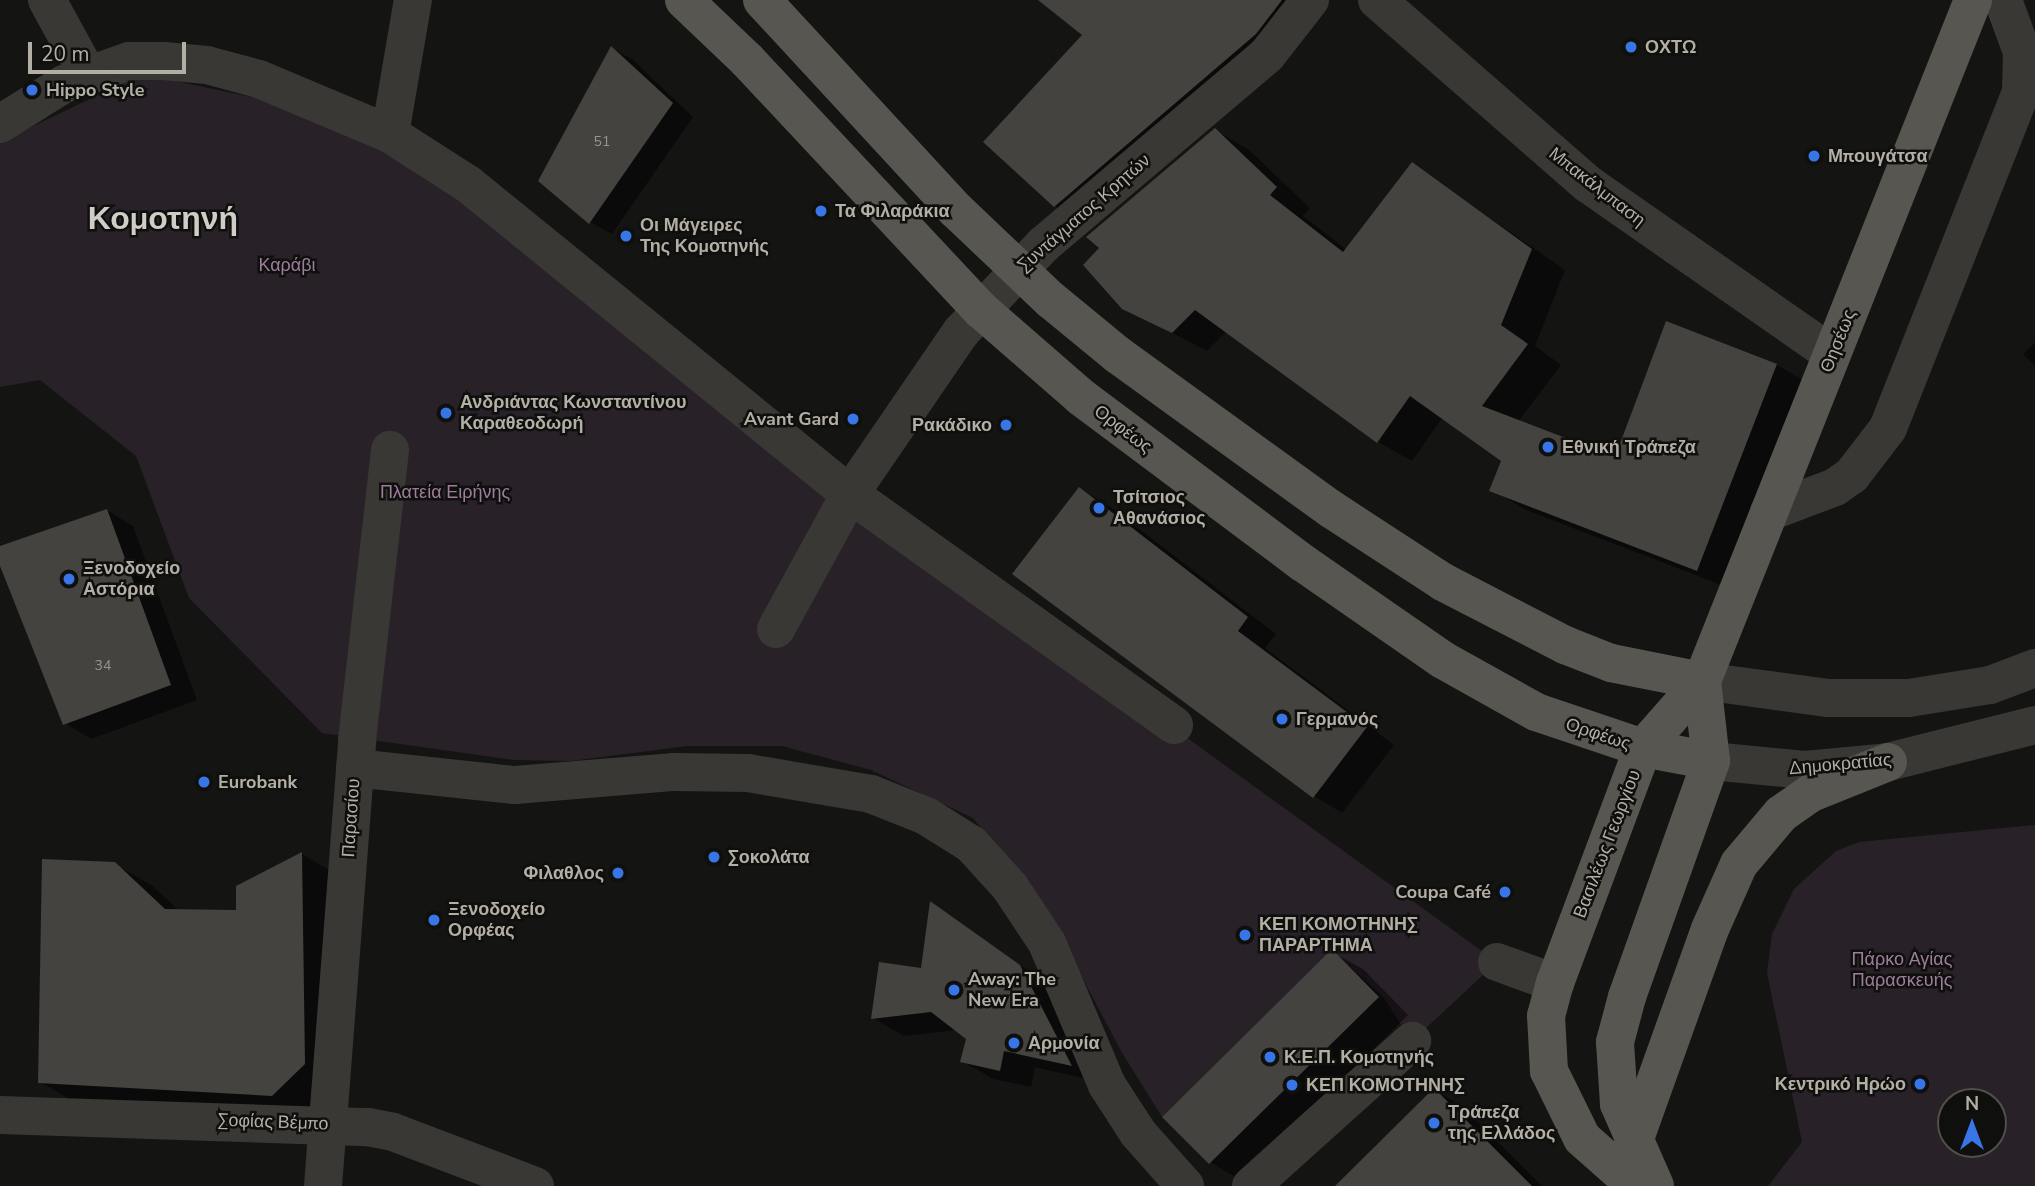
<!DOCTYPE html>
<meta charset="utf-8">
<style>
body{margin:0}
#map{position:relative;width:2035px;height:1186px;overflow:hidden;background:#141413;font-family:"Nunito Sans",sans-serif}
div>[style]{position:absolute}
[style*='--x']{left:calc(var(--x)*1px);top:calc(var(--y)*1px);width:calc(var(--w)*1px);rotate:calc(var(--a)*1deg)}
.green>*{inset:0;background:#292128}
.shadow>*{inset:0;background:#0007}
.building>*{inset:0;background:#44433f}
.minor>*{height:38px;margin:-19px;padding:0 19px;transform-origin:19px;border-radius:19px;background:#393834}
.major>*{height:38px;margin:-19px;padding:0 19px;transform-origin:19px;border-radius:19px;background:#585650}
.dots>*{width:19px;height:19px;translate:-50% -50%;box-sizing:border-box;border:4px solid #0f0f0e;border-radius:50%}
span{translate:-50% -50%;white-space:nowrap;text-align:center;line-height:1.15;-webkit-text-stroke:5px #0f0f0e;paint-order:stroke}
.number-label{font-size:14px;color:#98948c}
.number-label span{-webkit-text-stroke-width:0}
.poi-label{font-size:18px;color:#b4afa5;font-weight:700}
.left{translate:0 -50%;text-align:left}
.right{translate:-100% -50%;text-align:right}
.street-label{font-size:18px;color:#b4afa5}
.park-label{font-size:18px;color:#9e7d9c}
.town-label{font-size:32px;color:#d0cdc6;font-weight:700}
.north{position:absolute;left:1937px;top:1088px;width:70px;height:70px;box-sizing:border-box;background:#0f0f0e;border:2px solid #514f4a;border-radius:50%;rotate:0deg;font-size:19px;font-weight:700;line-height:28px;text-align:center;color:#b4afa5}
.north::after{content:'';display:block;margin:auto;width:24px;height:32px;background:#3875e7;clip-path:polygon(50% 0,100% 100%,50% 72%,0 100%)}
.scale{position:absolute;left:28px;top:42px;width:158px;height:32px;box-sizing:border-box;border:4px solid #b4afa5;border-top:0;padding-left:9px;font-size:21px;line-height:24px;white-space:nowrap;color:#b4afa5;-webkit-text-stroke:5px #0f0f0e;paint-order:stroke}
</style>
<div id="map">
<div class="green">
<div style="clip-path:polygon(142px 74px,385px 125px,850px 494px,1497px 962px,1412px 1041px,1383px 997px,1332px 950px,1162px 1117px,1121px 1051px,1045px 907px,973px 818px,871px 770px,782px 746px,687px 746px,571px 761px,514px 760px,322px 733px,189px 598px,136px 456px,40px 380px,0 387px,0 142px)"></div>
<div style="clip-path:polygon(evenodd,2035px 825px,2035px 1186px,1768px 1186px,1802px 1142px,1767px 973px,1772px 934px,1794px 889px,1836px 851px,1859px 842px,2035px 825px,1951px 1102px,1993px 1102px,1993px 1144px,1951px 1144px,1951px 1102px)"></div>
</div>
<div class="shadow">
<div style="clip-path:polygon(1041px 0,1330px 0,1287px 51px,1086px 223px,1055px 206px,1085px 35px)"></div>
<div style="clip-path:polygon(612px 48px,633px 60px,693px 117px,612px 234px,590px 222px)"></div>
<div style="clip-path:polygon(1215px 130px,1249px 150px,1310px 208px,1303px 216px,1347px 250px,1412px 164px,1565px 270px,1535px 346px,1561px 365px,1518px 422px,1616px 459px,1667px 323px,1777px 365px,1811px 385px,1732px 589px,1526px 510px,1492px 490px,1503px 460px,1443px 417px,1412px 461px,1378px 442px,1227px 331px,1207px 351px,1124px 308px)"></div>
<div style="clip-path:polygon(2035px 343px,2035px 366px,2023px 354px)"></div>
<div style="clip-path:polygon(1079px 489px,1108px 505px,1276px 634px,1265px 648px,1394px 745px,1342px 813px,1314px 796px)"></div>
<div style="clip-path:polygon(107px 510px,133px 526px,197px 700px,91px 739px,65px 723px,0 560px,0 548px)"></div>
<div style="clip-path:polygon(302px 854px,339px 876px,311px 1117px,78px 1104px,40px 1082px,114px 864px,153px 886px,179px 911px,238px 912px)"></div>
<div style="clip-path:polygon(931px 904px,1050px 985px,1100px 1082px,1035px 1067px,1031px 1087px,993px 1079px,962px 1061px,968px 1039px,956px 1030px,904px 1036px,873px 1018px,922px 970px)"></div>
<div style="clip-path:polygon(1332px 952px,1363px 969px,1408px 1015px,1240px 1180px,1210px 1162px)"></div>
<div style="clip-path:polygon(1434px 1090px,1462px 1106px,1542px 1186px,1338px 1186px)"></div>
</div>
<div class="building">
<div style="clip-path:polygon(1038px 0,1282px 0,1256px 34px,1054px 207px,983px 142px,1082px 35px)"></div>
<div style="clip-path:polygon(611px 46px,673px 103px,589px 224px,538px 181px)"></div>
<div style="clip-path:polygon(1215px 128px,1277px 187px,1270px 195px,1343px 252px,1412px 162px,1532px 249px,1501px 325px,1528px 344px,1482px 406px,1615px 457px,1666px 321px,1777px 364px,1697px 571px,1489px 491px,1501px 461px,1410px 396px,1377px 443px,1195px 310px,1172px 333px,1122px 309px,1083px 265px,1099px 248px,1086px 237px)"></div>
<div style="clip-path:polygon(1079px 487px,1248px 617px,1238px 631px,1367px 727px,1313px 798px,1012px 574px)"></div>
<div style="clip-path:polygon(107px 509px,171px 685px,63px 725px,0 566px,0 546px)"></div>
<div style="clip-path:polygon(302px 852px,305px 1064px,272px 1096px,38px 1083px,42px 859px,115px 862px,165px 909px,236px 910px,236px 886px)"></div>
<div style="clip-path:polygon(930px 901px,1020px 965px,1072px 1066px,1004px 1051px,1000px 1071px,960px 1062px,966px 1039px,931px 1012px,871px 1019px,879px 962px,921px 968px)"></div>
<div style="clip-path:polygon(1332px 949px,1379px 997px,1209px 1164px,1162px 1117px)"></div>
<div style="clip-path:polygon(1434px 1088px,1532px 1186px,1335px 1186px)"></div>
</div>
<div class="minor">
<div style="--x:47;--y:0;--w:85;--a:61.3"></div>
<div style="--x:1377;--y:0;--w:280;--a:41.1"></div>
<div style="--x:1588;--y:184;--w:297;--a:34.9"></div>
<div style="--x:0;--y:124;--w:75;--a:-32"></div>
<div style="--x:64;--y:84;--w:69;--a:-19.5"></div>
<div style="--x:129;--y:61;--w:35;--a:0"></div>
<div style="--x:164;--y:61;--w:43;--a:5.3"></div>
<div style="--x:207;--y:65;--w:54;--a:15.1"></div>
<div style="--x:259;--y:79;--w:142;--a:22.8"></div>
<div style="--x:390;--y:134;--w:93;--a:32.7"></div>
<div style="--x:468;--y:184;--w:492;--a:39.1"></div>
<div style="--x:850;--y:494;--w:398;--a:35.5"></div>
<div style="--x:390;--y:134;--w:136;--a:-80.3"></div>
<div style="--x:1769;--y:512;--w:71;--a:-20.7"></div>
<div style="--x:1835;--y:487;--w:21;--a:-35"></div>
<div style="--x:1852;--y:475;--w:59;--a:-52.5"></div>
<div style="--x:1888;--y:428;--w:361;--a:-68.4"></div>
<div style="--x:2021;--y:92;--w:40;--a:-88.6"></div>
<div style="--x:2022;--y:52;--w:55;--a:-110.1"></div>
<div style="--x:776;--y:629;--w:154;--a:-61.3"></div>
<div style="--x:850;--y:494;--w:196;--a:-55.6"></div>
<div style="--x:961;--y:332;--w:120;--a:-46.7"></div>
<div style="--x:1043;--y:245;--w:294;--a:-40.3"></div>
<div style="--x:1267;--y:55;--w:70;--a:-52"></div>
<div style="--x:1702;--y:681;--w:126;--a:7.7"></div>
<div style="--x:1827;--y:698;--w:82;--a:0"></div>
<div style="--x:1909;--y:698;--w:82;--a:-9.1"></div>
<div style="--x:1990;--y:685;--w:48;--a:-20.7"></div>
<div style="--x:1711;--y:761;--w:94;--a:5.5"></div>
<div style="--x:1805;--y:770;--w:83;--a:-5.5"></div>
<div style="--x:1888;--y:762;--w:152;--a:-14.1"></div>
<div style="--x:355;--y:768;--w:161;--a:6.1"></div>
<div style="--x:515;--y:785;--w:160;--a:-4.7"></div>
<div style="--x:674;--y:772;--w:74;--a:0.8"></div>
<div style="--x:748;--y:773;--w:125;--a:9.7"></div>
<div style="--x:871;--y:794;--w:59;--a:21.8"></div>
<div style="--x:926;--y:816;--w:53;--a:31.9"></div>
<div style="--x:971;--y:844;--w:58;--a:47.8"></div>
<div style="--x:1010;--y:887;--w:67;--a:56.5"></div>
<div style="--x:1047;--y:943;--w:154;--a:67.1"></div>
<div style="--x:1107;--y:1085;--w:57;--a:57.1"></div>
<div style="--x:1138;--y:1133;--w:71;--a:48.4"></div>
<div style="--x:1497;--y:962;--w:62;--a:19.9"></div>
<div style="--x:0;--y:1115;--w:368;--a:1.9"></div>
<div style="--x:368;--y:1127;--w:25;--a:11"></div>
<div style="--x:393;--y:1132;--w:152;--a:20.8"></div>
<div style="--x:323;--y:1186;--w:447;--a:-85.6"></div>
<div style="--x:357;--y:740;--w:292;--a:-83.5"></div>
<div style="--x:1251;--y:1186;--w:217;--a:-42"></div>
</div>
<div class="major">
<div style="--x:684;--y:0;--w:87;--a:43.6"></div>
<div style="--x:747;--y:60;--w:342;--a:46.9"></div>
<div style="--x:981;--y:310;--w:133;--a:41"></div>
<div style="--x:1081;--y:397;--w:277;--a:36.8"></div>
<div style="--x:1303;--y:563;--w:170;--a:34.7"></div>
<div style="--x:1443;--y:660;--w:107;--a:29.2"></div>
<div style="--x:1536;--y:712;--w:113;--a:18.6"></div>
<div style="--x:1643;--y:748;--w:69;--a:10.8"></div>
<div style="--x:762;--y:0;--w:286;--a:47.3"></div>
<div style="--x:956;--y:210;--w:131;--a:43.5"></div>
<div style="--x:1051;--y:300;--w:87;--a:39.4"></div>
<div style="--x:1118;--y:355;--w:263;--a:35.9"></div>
<div style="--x:1331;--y:509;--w:134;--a:33.1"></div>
<div style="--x:1443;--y:582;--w:137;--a:27.3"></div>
<div style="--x:1565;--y:645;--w:49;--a:21.4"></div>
<div style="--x:1611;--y:663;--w:93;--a:11.2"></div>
<div style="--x:1633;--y:1144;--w:228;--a:-70.3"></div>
<div style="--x:1710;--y:929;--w:71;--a:-66"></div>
<div style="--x:1739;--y:864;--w:65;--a:-50"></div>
<div style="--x:1781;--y:814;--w:37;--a:-35"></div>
<div style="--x:1811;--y:793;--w:83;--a:-21.9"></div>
<div style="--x:1636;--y:1186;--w:72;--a:-138.4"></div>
<div style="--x:1582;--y:1138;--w:75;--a:-116.2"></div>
<div style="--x:1549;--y:1071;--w:55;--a:-93.1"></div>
<div style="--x:1546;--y:1016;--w:34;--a:-75"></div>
<div style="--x:1555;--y:983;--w:251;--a:-69.5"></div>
<div style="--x:1643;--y:748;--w:89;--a:-48.6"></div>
<div style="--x:1702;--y:681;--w:733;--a:-68.3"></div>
<div style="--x:1655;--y:1186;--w:90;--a:-113.7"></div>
<div style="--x:1619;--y:1104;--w:62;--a:-93.7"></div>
<div style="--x:1615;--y:1042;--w:47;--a:-75.1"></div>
<div style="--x:1627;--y:997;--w:251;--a:-70.4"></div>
<div style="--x:1711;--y:761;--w:81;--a:-96.4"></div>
</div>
<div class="dots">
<div style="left:1631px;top:47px;background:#3875e7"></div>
<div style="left:32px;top:90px;background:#3875e7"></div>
<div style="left:1814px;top:156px;background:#3875e7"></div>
<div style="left:821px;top:211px;background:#3875e7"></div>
<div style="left:626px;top:236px;background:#3875e7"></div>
<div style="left:446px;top:413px;background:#3875e7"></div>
<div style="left:853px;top:419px;background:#3875e7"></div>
<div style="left:1006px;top:425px;background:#3875e7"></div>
<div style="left:1548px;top:447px;background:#3875e7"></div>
<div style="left:1099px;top:508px;background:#3875e7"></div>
<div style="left:69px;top:579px;background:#3875e7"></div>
<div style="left:1282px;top:719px;background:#3875e7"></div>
<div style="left:204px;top:782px;background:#3875e7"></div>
<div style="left:714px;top:857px;background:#3875e7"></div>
<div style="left:618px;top:873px;background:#3875e7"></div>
<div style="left:1505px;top:892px;background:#3875e7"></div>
<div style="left:434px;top:920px;background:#3875e7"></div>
<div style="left:1245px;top:935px;background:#3875e7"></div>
<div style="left:954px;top:990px;background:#3875e7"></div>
<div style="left:1014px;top:1043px;background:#3875e7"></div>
<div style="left:1270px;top:1057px;background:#3875e7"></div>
<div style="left:1920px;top:1084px;background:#3875e7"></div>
<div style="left:1292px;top:1085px;background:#3875e7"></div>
<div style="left:1434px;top:1123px;background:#3875e7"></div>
</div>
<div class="number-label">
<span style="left:602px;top:142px">51</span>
<span style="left:103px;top:666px">34</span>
</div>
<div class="poi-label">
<span class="left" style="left:1645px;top:47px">ΟΧΤΩ</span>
<span class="left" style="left:46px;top:90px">Hippo Style</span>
<span class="left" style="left:1828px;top:156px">Μπουγάτσα</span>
<span class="left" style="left:835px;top:211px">Τα Φιλαράκια</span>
<span class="left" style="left:640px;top:236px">Οι Μάγειρες<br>Της Κομοτηνής</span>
<span class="left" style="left:460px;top:413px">Ανδριάντας Κωνσταντίνου<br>Καραθεοδωρή</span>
<span class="right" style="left:839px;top:419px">Avant Gard</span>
<span class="right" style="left:992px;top:425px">Ρακάδικο</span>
<span class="left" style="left:1562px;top:447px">Εθνική Τράπεζα</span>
<span class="left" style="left:1113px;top:508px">Τσίτσιος<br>Αθανάσιος</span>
<span class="left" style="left:83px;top:579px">Ξενοδοχείο<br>Αστόρια</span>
<span class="left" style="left:1296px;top:719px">Γερμανός</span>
<span class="left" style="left:218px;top:782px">Eurobank</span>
<span class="left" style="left:728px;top:857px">Σοκολάτα</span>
<span class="right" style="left:604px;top:873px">Φιλαθλος</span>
<span class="right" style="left:1491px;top:892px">Coupa Café</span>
<span class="left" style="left:448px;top:920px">Ξενοδοχείο<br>Ορφέας</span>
<span class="left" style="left:1259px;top:935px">ΚΕΠ ΚΟΜΟΤΗΝΗΣ<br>ΠΑΡΑΡΤΗΜΑ</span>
<span class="left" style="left:968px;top:990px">Away: The<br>New Era</span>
<span class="left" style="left:1028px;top:1043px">Αρμονία</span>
<span class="left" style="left:1284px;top:1057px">Κ.Ε.Π. Κομοτηνής</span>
<span class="right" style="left:1906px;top:1084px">Κεντρικό Ηρώο</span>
<span class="left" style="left:1306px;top:1085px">ΚΕΠ ΚΟΜΟΤΗΝΗΣ</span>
<span class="left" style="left:1448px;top:1123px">Τράπεζα<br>της Ελλάδος</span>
</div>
<div class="street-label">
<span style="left:1597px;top:187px;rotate:38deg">Μπακάλμπαση</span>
<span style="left:1084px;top:213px;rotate:-41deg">Συντάγματος Κρητών</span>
<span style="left:1838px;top:341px;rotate:-68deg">Θησέως</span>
<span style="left:1123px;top:429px;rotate:37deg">Ορφέως</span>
<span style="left:1598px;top:734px;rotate:18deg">Ορφέως</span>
<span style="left:1840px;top:764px;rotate:-5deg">Δημοκρατίας</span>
<span style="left:351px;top:818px;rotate:-86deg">Παρασίου</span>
<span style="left:1607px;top:844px;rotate:-69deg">Βασιλέως Γεωργίου</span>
<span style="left:273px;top:1122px;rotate:2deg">Σοφίας Βέμπο</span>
</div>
<div class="park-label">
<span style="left:287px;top:265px">Καράβι</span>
<span style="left:445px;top:492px">Πλατεία Ειρήνης</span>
<span style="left:1902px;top:970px">Πάρκο Αγίας<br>Παρασκευής</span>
</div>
<div class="town-label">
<span style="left:163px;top:219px">Κομοτηνή</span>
</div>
<div class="north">N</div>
<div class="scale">20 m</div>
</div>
